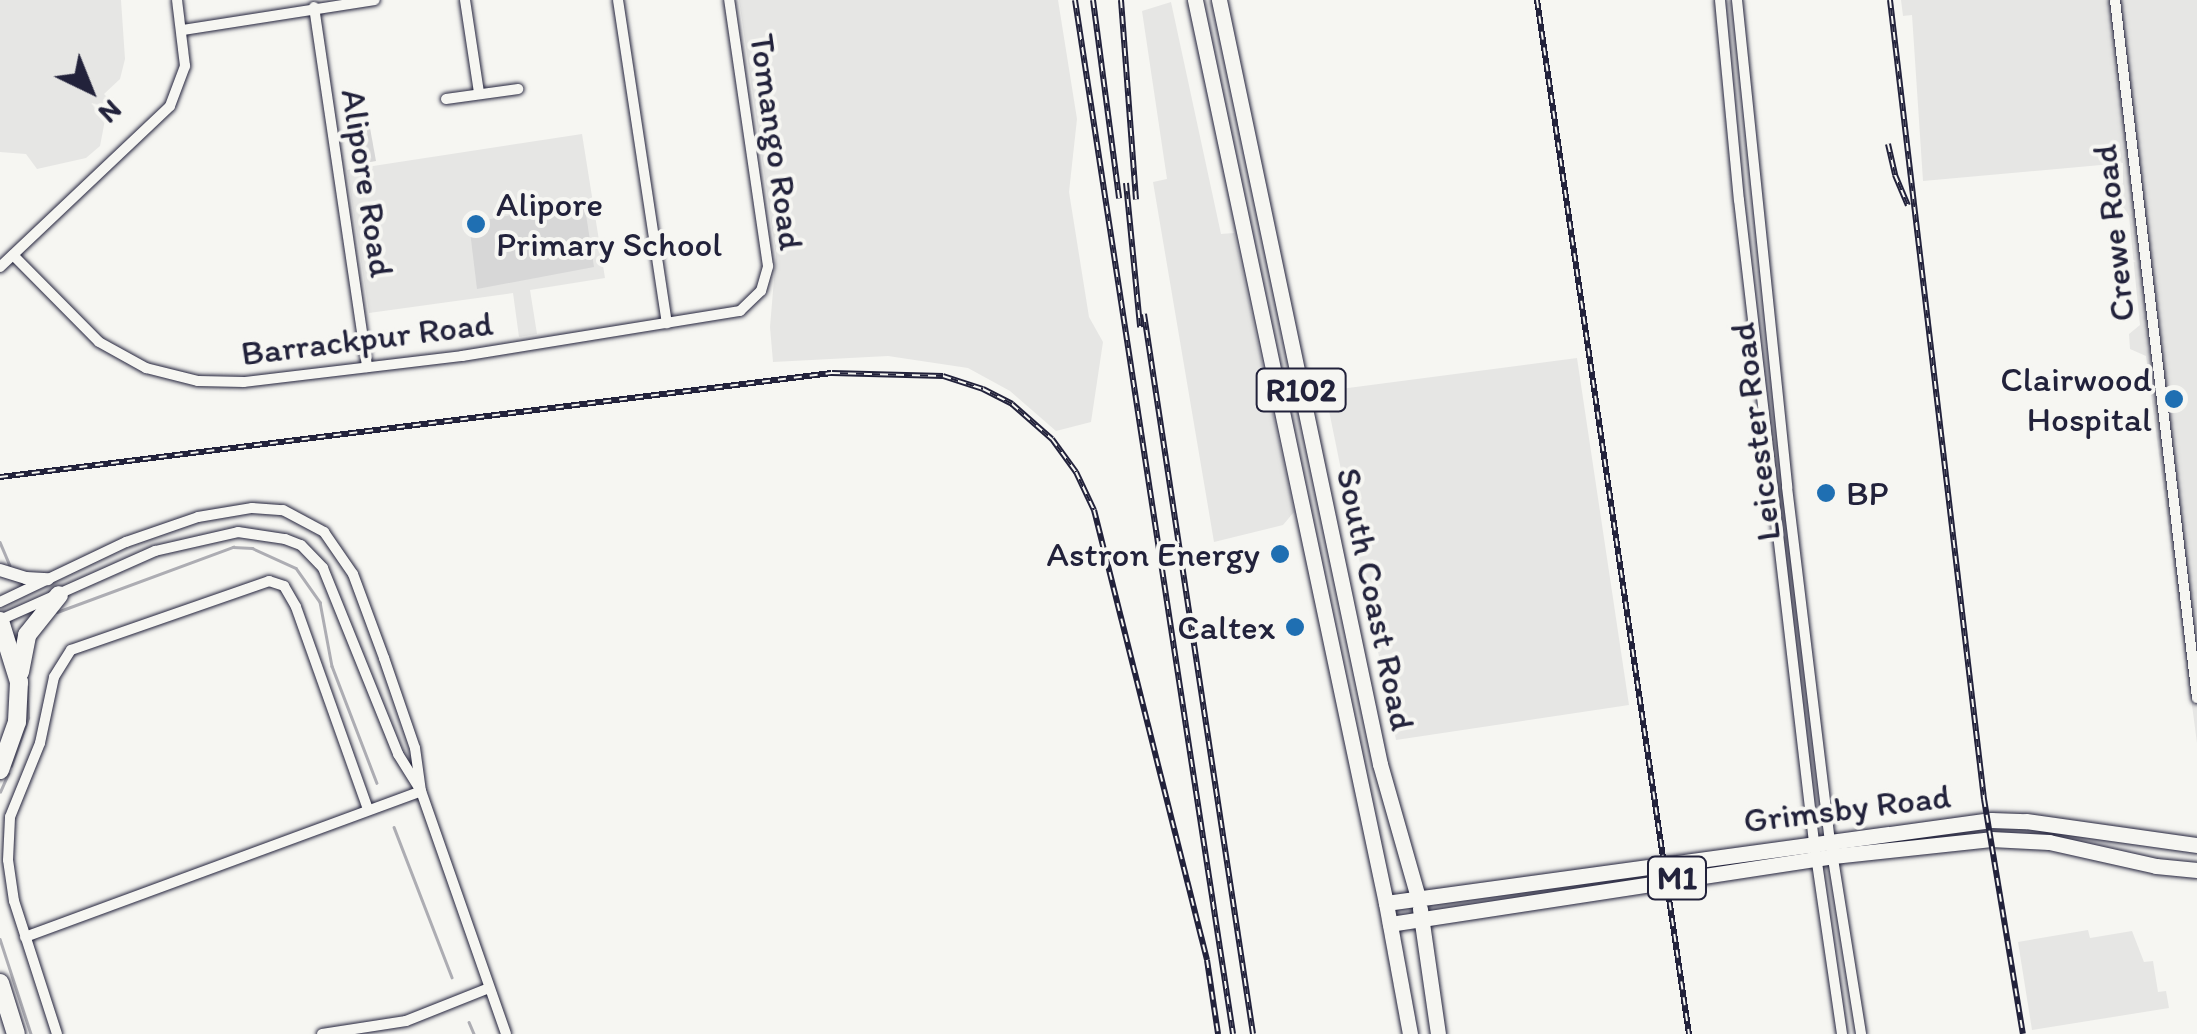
<!DOCTYPE html>
<style>
body{margin:0}
#map{position:relative;width:2197px;height:1034px;overflow:hidden;background:#f6f6f2;font-family:Itim,sans-serif}
div>[style]{position:absolute}
[style*='--x']{left:calc(var(--x)*1px);top:calc(var(--y)*1px);width:calc(var(--w)*1px);rotate:calc(var(--a)*1deg)}
.built>*{inset:0;background:#e6e6e4}
.green>*{inset:0;background:#d7d7d7}
.stream>*{height:2.5px;margin:-1.25px;padding:0 1.25px;transform-origin:1.25px;border-radius:1.25px;background:#adadb3}
.roads{filter:drop-shadow(0 0 2px #22223b) drop-shadow(0 0 2px #22223b)}
.minor>*{height:10px;margin:-5px;padding:0 5px;transform-origin:5px;border-radius:5px;background:#f6f6f2}
.tertiary>*{height:12px;margin:-6px;padding:0 6px;transform-origin:6px;border-radius:6px;background:#f6f6f2}
.primary>*{height:15px;margin:-7.5px;padding:0 7.5px;transform-origin:7.5px;border-radius:7.5px;background:#f6f6f2}
.trunk>*{height:15px;margin:-7.5px;padding:0 7.5px;transform-origin:7.5px;border-radius:7.5px;background:#f6f6f2}
.motorway>*{height:18px;margin:-9px;padding:0 9px;transform-origin:9px;border-radius:9px;background:#f6f6f2}
.rail>*{height:6px;margin-top:-3px;transform-origin:0;background:repeating-linear-gradient(90deg,#f6f6f2 0 8px,#22223b 0 16px);box-sizing:border-box;border-block:2px solid #22223b}
.dots>*{width:28px;height:28px;translate:-50% -50%;box-sizing:border-box;border:5px solid #f6f6f2;border-radius:50%}
span{translate:-50% -50%;white-space:nowrap;text-align:center;line-height:1.15;-webkit-text-stroke:8px #f6f6f2;paint-order:stroke}
.shield-label span{padding:2px 8px;background:#f6f6f2;border:2px solid;border-radius:8px;-webkit-text-stroke-width:0}
.shield-label{font-size:32px;color:#22223b;font-weight:700}
.street-label{font-size:35px;color:#22223b}
.poi-label{font-size:35px;color:#22223b}
.left{translate:0 -50%;text-align:left}
.right{translate:-100% -50%;text-align:right}
.north{position:absolute;left:40px;top:40px;width:100px;height:100px;-webkit-text-stroke:8px #f6f6f2;paint-order:stroke;rotate:137deg;font-size:28px;font-weight:700;line-height:40px;text-align:center;color:#22223b}
.north::after{content:'';display:block;margin:auto;width:35px;height:45px;background:#22223b;clip-path:polygon(50% 0,100% 100%,50% 72%,0 100%)}
</style>
<div id="map">
<div class="built">
<div style="clip-path:polygon(0 0,121px 0,125px 59px,120px 79px,104px 94px,109px 99px,100px 146px,86px 158px,37px 169px,26px 154px,0 152px)"></div>
<div style="clip-path:polygon(739px 0,1058px 0,1077px 119px,1069px 192px,1089px 317px,1103px 342px,1091px 422px,1056px 431px,1010px 391px,968px 368px,888px 356px,773px 362px,770px 327px,776px 255px)"></div>
<div style="clip-path:polygon(1901px 0,2197px 0,2197px 743px,2146px 356px,2130px 349px,2129px 334px,2140px 325px,2129px 216px,2124px 208px,2112px 205px,2110px 190px,2123px 183px,2123px 163px,1923px 181px,1912px 15px,1903px 16px)"></div>
<div style="clip-path:polygon(1171px 2px,1221px 234px,1234px 233px,1294px 512px,1283px 525px,1214px 542px,1153px 182px,1167px 179px,1142px 11px)"></div>
<div style="clip-path:polygon(582px 134px,605px 278px,530px 290px,537px 334px,519px 337px,513px 293px,369px 313px,347px 170px)"></div>
<div style="clip-path:polygon(1577px 358px,1629px 705px,1396px 740px,1325px 391px)"></div>
<div style="clip-path:polygon(2088px 930px,2090px 938px,2132px 931px,2144px 962px,2153px 961px,2158px 992px,2166px 991px,2169px 1008px,2032px 1030px,2018px 942px)"></div>
</div>
<div class="green">
<div style="clip-path:polygon(368px 117px,376px 161px,354px 165px,346px 121px)"></div>
<div style="clip-path:polygon(584px 201px,594px 267px,477px 289px,469px 223px)"></div>
</div>
<div class="stream">
<div style="--x:0;--y:542;--w:25;--a:67"></div>
<div style="--x:57;--y:612;--w:188;--a:-20.3"></div>
<div style="--x:233;--y:547;--w:19;--a:3"></div>
<div style="--x:252;--y:548;--w:48;--a:24.4"></div>
<div style="--x:296;--y:568;--w:42;--a:54.8"></div>
<div style="--x:320;--y:602;--w:65;--a:79.4"></div>
<div style="--x:332;--y:666;--w:125;--a:69"></div>
<div style="--x:11;--y:766;--w:51;--a:-70.5"></div>
<div style="--x:28;--y:718;--w:31;--a:-92"></div>
<div style="--x:0;--y:792;--w:20;--a:-66"></div>
<div style="--x:394;--y:827;--w:161;--a:68.9"></div>
<div style="--x:0;--y:939;--w:100;--a:71.9"></div>
<div style="--x:469;--y:1022;--w:13;--a:67"></div>
</div>
<div class="roads">
<div class="minor">
<div style="--x:465;--y:0;--w:94;--a:81.4"></div>
<div style="--x:618;--y:0;--w:327;--a:81.4"></div>
<div style="--x:1720;--y:0;--w:201;--a:84.6"></div>
<div style="--x:1739;--y:200;--w:646;--a:83.34"></div>
<div style="--x:1814;--y:842;--w:194;--a:81.7"></div>
<div style="--x:1737;--y:0;--w:490;--a:84.1"></div>
<div style="--x:1787;--y:487;--w:356;--a:83.1"></div>
<div style="--x:1830;--y:840;--w:196;--a:80.9"></div>
<div style="--x:2115;--y:0;--w:703;--a:83.3"></div>
<div style="--x:314;--y:7;--w:364;--a:81.6"></div>
<div style="--x:183;--y:30;--w:194;--a:-8.9"></div>
<div style="--x:446;--y:99;--w:73;--a:-7.9"></div>
<div style="--x:13;--y:255;--w:122;--a:45.3"></div>
<div style="--x:99;--y:342;--w:54;--a:29"></div>
<div style="--x:146;--y:368;--w:54;--a:14"></div>
<div style="--x:198;--y:381;--w:46;--a:1.2"></div>
<div style="--x:244;--y:382;--w:220;--a:-6.8"></div>
<div style="--x:462;--y:356;--w:282;--a:-9.2"></div>
<div style="--x:740;--y:311;--w:29;--a:-44"></div>
<div style="--x:761;--y:291;--w:26;--a:-74"></div>
<div style="--x:768;--y:266;--w:269;--a:-98.3"></div>
<div style="--x:0;--y:267;--w:234;--a:-43.4"></div>
<div style="--x:170;--y:106;--w:43;--a:-69.4"></div>
<div style="--x:185;--y:66;--w:66;--a:-96.9"></div>
<div style="--x:0;--y:602;--w:140;--a:-25.5"></div>
<div style="--x:126;--y:542;--w:76;--a:-19.1"></div>
<div style="--x:198;--y:517;--w:55;--a:-9.5"></div>
<div style="--x:252;--y:508;--w:31;--a:4"></div>
<div style="--x:283;--y:510;--w:47;--a:28.2"></div>
<div style="--x:324;--y:532;--w:51;--a:55.4"></div>
<div style="--x:353;--y:574;--w:90;--a:69.7"></div>
<div style="--x:384;--y:658;--w:95;--a:71"></div>
<div style="--x:415;--y:748;--w:43;--a:82.1"></div>
<div style="--x:421;--y:791;--w:257;--a:70.7"></div>
<div style="--x:0;--y:620;--w:170;--a:-24"></div>
<div style="--x:155;--y:551;--w:85;--a:-12.9"></div>
<div style="--x:238;--y:532;--w:48;--a:8.5"></div>
<div style="--x:285;--y:539;--w:17;--a:21"></div>
<div style="--x:301;--y:545;--w:32;--a:46"></div>
<div style="--x:323;--y:568;--w:201;--a:68"></div>
<div style="--x:398;--y:754;--w:38;--a:58"></div>
<div style="--x:25;--y:937;--w:422;--a:-20.2"></div>
<div style="--x:57;--y:1034;--w:140;--a:-107.9"></div>
<div style="--x:14;--y:901;--w:41;--a:-98.3"></div>
<div style="--x:8;--y:860;--w:43;--a:-87.3"></div>
<div style="--x:10;--y:817;--w:80;--a:-67.9"></div>
<div style="--x:40;--y:743;--w:67;--a:-78"></div>
<div style="--x:54;--y:677;--w:32;--a:-58"></div>
<div style="--x:71;--y:650;--w:210;--a:-19.2"></div>
<div style="--x:269;--y:581;--w:16;--a:18"></div>
<div style="--x:284;--y:586;--w:24;--a:60"></div>
<div style="--x:296;--y:607;--w:214;--a:70.4"></div>
<div style="--x:322;--y:1034;--w:85;--a:-8.8"></div>
<div style="--x:406;--y:1021;--w:89;--a:-21.7"></div>
</div>
<div class="tertiary">
<div style="--x:0;--y:570;--w:27;--a:17"></div>
<div style="--x:26;--y:578;--w:22;--a:3"></div>
</div>
<div class="primary">
<div style="--x:1195;--y:0;--w:923;--a:78.06"></div>
<div style="--x:1219;--y:0;--w:781;--a:78.1"></div>
<div style="--x:1380;--y:764;--w:138;--a:74.1"></div>
</div>
<div class="trunk">
<div style="--x:1420;--y:909;--w:126;--a:81.8"></div>
<div style="--x:1390;--y:924;--w:448;--a:-8.7"></div>
<div style="--x:1833;--y:856;--w:159;--a:-6.1"></div>
<div style="--x:1991;--y:839;--w:58;--a:3"></div>
<div style="--x:2049;--y:842;--w:110;--a:12.6"></div>
<div style="--x:2156;--y:866;--w:41;--a:5.6"></div>
<div style="--x:1410;--y:1034;--w:133;--a:-100.4"></div>
<div style="--x:1386;--y:903;--w:611;--a:-7.81"></div>
<div style="--x:1991;--y:820;--w:35;--a:2"></div>
<div style="--x:2026;--y:821;--w:173;--a:8"></div>
</div>
<div class="motorway">
<div style="--x:0;--y:621;--w:64;--a:72.7"></div>
<div style="--x:19;--y:682;--w:40;--a:92.9"></div>
<div style="--x:17;--y:722;--w:51;--a:109.5"></div>
<div style="--x:20;--y:672;--w:38;--a:-79"></div>
<div style="--x:27;--y:635;--w:51;--a:-51.3"></div>
<div style="--x:0;--y:983;--w:53;--a:72.6"></div>
</div>
</div>
<div class="rail">
<div style="--x:1075;--y:0;--w:1046;--a:81.31"></div>
<div style="--x:1093;--y:0;--w:200;--a:82.5"></div>
<div style="--x:1121;--y:0;--w:200;--a:85.7"></div>
<div style="--x:1537;--y:0;--w:1045;--a:81.64"></div>
<div style="--x:1890;--y:0;--w:805;--a:83.29"></div>
<div style="--x:1984;--y:799;--w:238;--a:80.6"></div>
<div style="--x:1888;--y:144;--w:32;--a:77"></div>
<div style="--x:1895;--y:175;--w:33;--a:67"></div>
<div style="--x:1126;--y:183;--w:145;--a:84.4"></div>
<div style="--x:1144;--y:314;--w:728;--a:81.39"></div>
<div style="--x:0;--y:477;--w:838;--a:-7.13"></div>
<div style="--x:832;--y:373;--w:111;--a:1.5"></div>
<div style="--x:943;--y:376;--w:42;--a:18"></div>
<div style="--x:983;--y:389;--w:33;--a:27"></div>
<div style="--x:1012;--y:404;--w:53;--a:41.2"></div>
<div style="--x:1052;--y:439;--w:41;--a:54"></div>
<div style="--x:1076;--y:472;--w:42;--a:64.7"></div>
<div style="--x:1094;--y:510;--w:464;--a:75.9"></div>
<div style="--x:1207;--y:960;--w:75;--a:81.5"></div>
</div>
<div class="dots">
<div style="left:476px;top:224px;background:#1f6fb2"></div>
<div style="left:2174px;top:399px;background:#1f6fb2"></div>
<div style="left:1826px;top:493px;background:#1f6fb2"></div>
<div style="left:1280px;top:554px;background:#1f6fb2"></div>
<div style="left:1295px;top:627px;background:#1f6fb2"></div>
</div>
<div class="shield-label">
<span style="left:1301px;top:390px">R102</span>
<span style="left:1677px;top:878px">M1</span>
</div>
<div class="street-label">
<span style="left:777px;top:142px;rotate:82deg">Tomango Road</span>
<span style="left:368px;top:183px;rotate:81deg">Alipore Road</span>
<span style="left:2113px;top:233px;rotate:-96deg">Crewe Road</span>
<span style="left:367px;top:338px;rotate:-7deg">Barrackpur Road</span>
<span style="left:1755px;top:432px;rotate:-97deg">Leicester Road</span>
<span style="left:1376px;top:599px;rotate:78deg">South Coast Road</span>
<span style="left:1847px;top:808px;rotate:-7deg">Grimsby Road</span>
</div>
<div class="poi-label">
<span class="left" style="left:496px;top:224px">Alipore<br>Primary School</span>
<span class="right" style="left:2152px;top:399px">Clairwood<br>Hospital</span>
<span class="left" style="left:1846px;top:493px">BP</span>
<span class="right" style="left:1260px;top:554px">Astron Energy</span>
<span class="right" style="left:1275px;top:627px">Caltex</span>
</div>
<div class="north">N</div>
</div>
